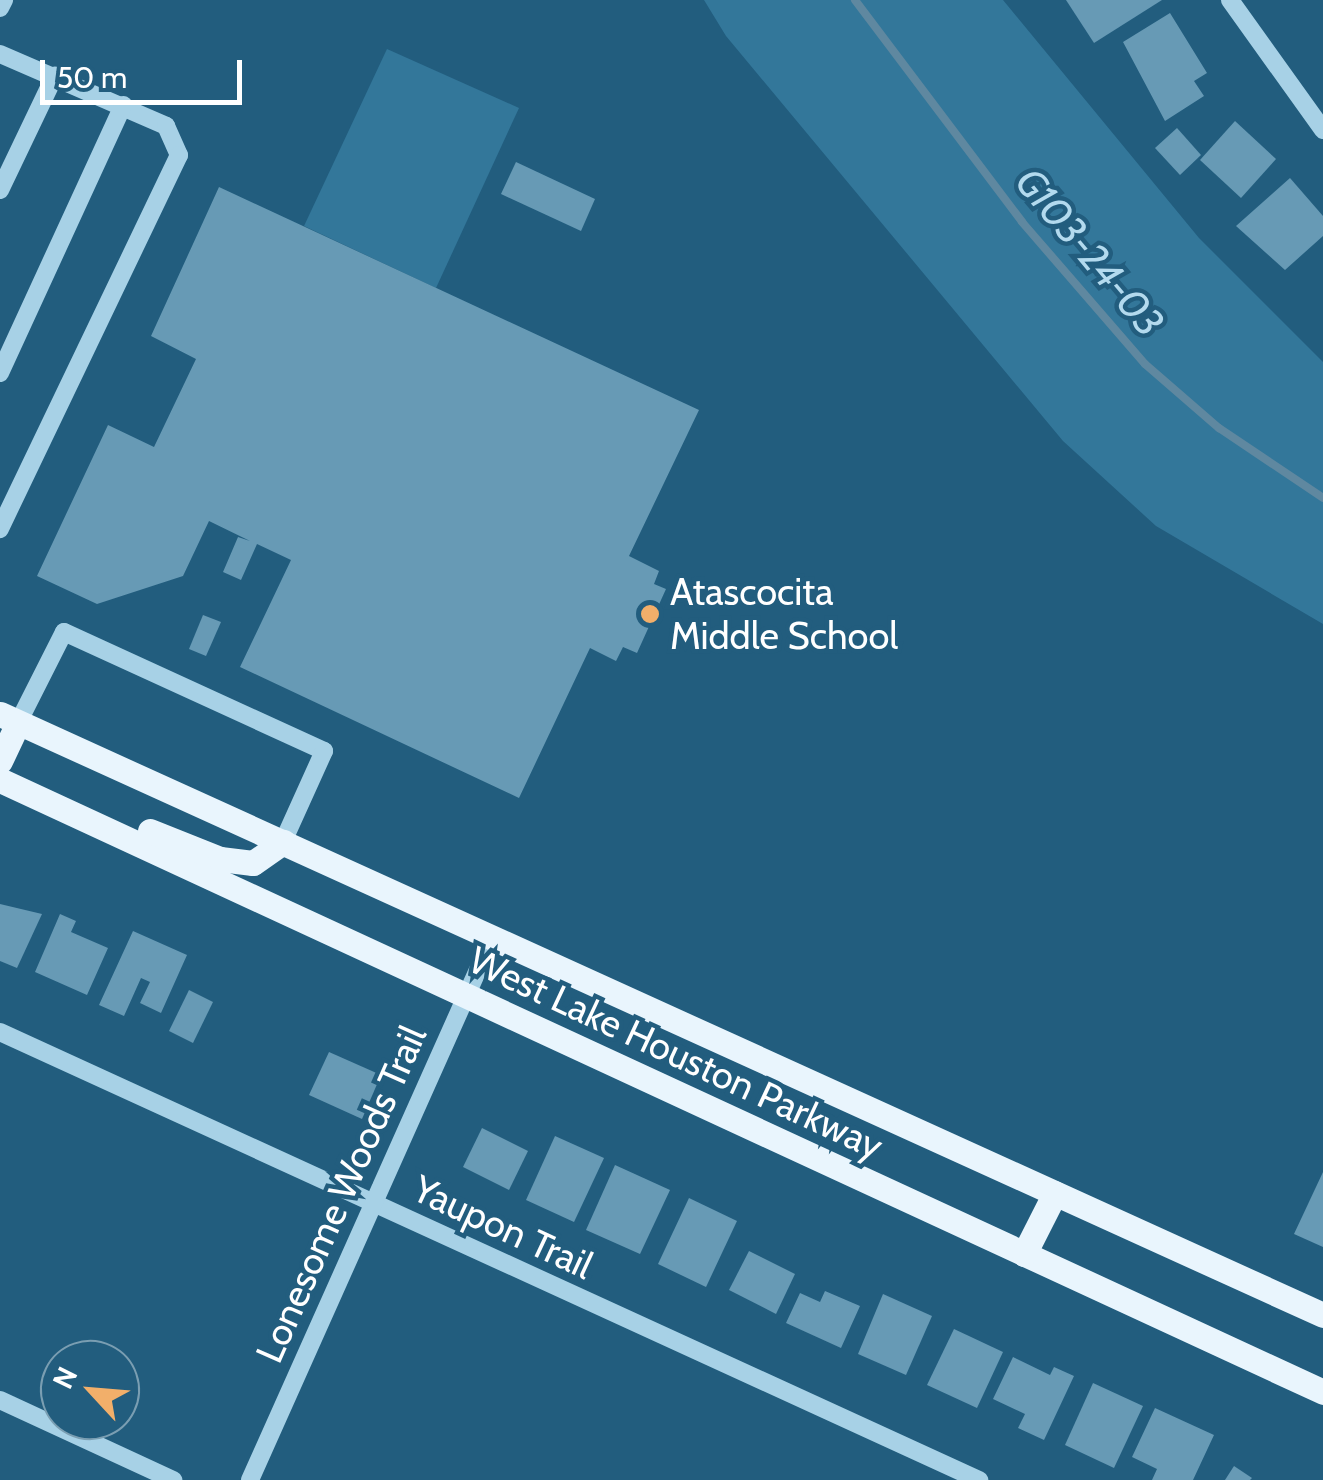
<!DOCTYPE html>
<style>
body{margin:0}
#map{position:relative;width:1323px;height:1480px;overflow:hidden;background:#225d7e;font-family:Cabin,sans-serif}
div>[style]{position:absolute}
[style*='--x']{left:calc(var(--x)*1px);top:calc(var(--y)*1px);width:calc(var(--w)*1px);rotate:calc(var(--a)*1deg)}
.green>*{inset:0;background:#33779a}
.stream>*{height:8px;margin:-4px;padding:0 4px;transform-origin:4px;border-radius:4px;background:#5f88a0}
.building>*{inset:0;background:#679ab5}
.minor>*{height:18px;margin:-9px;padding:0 9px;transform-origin:9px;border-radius:9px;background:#a7d1e6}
.major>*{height:25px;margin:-12.5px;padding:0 12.5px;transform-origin:12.5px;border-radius:12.5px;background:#e9f5fd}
.dots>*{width:28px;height:28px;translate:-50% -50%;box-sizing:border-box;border:5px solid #225d7e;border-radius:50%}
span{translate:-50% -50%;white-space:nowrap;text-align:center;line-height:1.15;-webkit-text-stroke:9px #225d7e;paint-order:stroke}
.poi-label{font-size:38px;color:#fff}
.left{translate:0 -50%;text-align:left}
.street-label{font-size:38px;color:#fff}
.water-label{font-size:40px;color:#b3daee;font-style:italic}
.north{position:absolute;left:40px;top:1340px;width:100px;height:100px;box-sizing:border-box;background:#225d7e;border:2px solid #7a9eb2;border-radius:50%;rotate:296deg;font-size:28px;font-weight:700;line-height:40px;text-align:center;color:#fff}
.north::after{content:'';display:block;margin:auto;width:35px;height:45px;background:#f2af6a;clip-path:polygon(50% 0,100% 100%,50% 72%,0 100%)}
.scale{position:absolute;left:40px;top:60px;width:202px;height:45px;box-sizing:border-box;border:5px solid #fff;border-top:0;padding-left:12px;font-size:30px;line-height:35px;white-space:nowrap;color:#fff;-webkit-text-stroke:8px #225d7e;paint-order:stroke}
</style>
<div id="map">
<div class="green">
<div style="clip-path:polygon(704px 0,1003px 0,1199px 238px,1323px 362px,1323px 624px,1156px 526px,1063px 441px,726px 36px)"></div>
<div style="clip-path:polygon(387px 49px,519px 108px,436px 288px,304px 226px)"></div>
</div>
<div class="stream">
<div style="--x:855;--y:0;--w:278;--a:53"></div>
<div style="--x:1022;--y:222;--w:188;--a:49.1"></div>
<div style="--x:1145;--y:364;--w:98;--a:40.9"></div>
<div style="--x:1219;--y:428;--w:125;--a:33.9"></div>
</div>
<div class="building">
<div style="clip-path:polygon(1066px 0,1162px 0,1094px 43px)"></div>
<div style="clip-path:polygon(1170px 13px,1207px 73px,1194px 81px,1204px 96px,1165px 121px,1123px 42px)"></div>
<div style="clip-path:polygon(1235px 121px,1276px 159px,1241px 198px,1200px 160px)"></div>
<div style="clip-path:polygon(1177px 128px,1201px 155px,1180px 175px,1155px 148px)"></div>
<div style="clip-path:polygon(516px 162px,595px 199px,581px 231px,501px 194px)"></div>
<div style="clip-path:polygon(1290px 178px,1323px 216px,1323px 236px,1285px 270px,1236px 226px)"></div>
<div style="clip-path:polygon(219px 187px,699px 410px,629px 556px,659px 571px,654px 584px,666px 589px,637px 653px,623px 647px,616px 661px,590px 648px,519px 798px,240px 667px,291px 560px,257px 544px,241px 580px,223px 572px,238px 537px,250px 541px,209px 521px,183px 576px,97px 604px,37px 576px,108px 425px,154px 447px,196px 359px,151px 336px)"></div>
<div style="clip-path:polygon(203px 615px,221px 622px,206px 656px,189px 649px)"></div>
<div style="clip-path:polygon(0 904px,42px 914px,17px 968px,0 961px)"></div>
<div style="clip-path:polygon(60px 914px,76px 921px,71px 932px,108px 948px,87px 995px,35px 972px)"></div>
<div style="clip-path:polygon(133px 931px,187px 955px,161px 1013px,140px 1003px,150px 982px,141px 978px,124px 1016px,99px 1005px)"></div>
<div style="clip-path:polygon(189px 990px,213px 1002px,193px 1043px,169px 1031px)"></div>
<div style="clip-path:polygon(329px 1052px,381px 1075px,362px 1119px,309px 1095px)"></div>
<div style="clip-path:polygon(482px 1128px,528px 1151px,509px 1190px,463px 1167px)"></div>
<div style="clip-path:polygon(555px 1136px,604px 1158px,574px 1222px,526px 1200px)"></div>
<div style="clip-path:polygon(615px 1165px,670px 1190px,640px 1254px,586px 1230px)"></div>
<div style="clip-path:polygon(1323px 1172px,1323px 1247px,1294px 1234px)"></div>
<div style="clip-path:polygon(689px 1198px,737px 1221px,706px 1287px,658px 1264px)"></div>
<div style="clip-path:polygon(749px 1251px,795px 1274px,776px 1314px,729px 1290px)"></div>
<div style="clip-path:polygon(825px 1291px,860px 1306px,841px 1348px,786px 1323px,800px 1293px,820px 1302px)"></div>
<div style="clip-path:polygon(883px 1294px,932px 1316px,906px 1375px,858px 1354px)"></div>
<div style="clip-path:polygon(954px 1329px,1003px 1352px,977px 1408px,927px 1385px)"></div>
<div style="clip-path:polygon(1013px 1357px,1050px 1375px,1054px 1367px,1074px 1376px,1044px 1440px,1018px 1428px,1025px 1414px,993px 1399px)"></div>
<div style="clip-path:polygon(1093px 1383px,1143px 1406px,1114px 1468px,1065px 1445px)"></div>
<div style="clip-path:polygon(1155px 1408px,1214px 1435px,1193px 1480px,1152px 1480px,1157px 1469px,1132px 1457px)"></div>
<div style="clip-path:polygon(1234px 1466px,1252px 1478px,1250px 1480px,1225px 1480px)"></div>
</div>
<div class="minor">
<div style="--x:1230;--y:0;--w:160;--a:54.4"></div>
<div style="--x:0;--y:8;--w:9;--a:-63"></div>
<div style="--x:0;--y:54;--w:181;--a:23.4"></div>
<div style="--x:166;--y:126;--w:32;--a:66"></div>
<div style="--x:179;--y:155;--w:415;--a:115.6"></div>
<div style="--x:0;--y:190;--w:127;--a:-64.4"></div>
<div style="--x:0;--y:373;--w:295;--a:-65.3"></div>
<div style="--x:18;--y:723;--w:102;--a:-63.2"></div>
<div style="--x:64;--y:632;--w:286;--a:24.6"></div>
<div style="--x:324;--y:751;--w:100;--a:114.3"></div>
<div style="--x:0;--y:1032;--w:1077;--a:24.59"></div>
<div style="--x:0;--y:1400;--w:191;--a:24.8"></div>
<div style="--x:250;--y:1480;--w:596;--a:-65.93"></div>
</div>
<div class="major">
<div style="--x:0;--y:714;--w:1453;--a:24.43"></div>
<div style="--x:0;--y:761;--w:42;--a:-64.7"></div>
<div style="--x:0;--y:780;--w:1458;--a:24.82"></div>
<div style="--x:150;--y:831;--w:75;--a:21.8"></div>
<div style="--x:220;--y:859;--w:33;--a:7"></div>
<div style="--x:253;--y:863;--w:37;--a:-35"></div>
<div style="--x:1024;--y:1254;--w:68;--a:-63.1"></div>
</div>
<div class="dots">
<div style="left:650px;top:614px;background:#f2af6a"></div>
</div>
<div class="poi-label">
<span class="left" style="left:670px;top:614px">Atascocita<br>Middle School</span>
</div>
<div class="street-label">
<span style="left:676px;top:1053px;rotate:25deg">West Lake Houston Parkway</span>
<span style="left:341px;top:1194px;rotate:-66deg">Lonesome Woods Trail</span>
<span style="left:503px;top:1227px;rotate:25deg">Yaupon Trail</span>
</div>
<div class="water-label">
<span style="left:1090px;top:252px;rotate:50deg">G103-24-03</span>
</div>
<div class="north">N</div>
<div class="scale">50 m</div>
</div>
